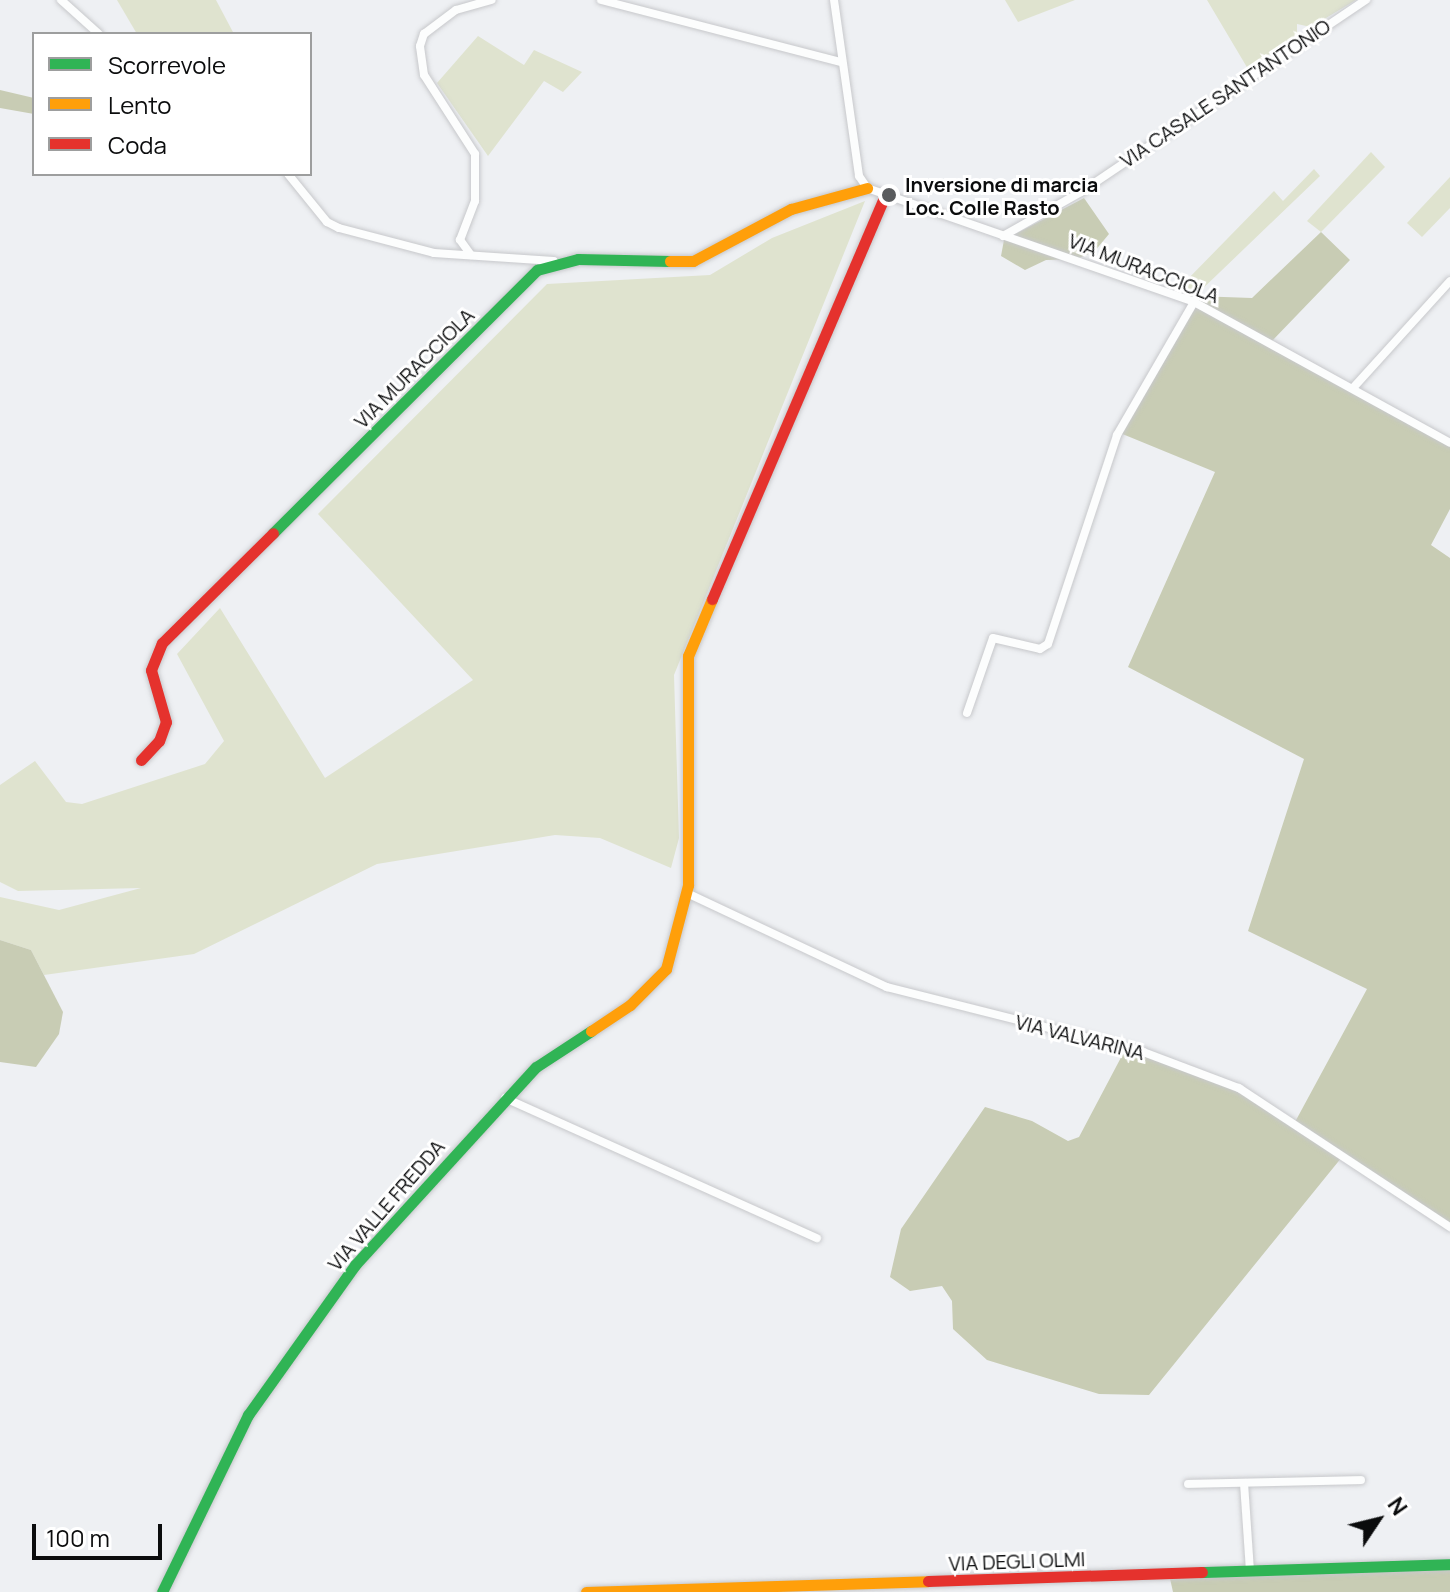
<!DOCTYPE html>
<style>
body{margin:0}
#map{position:relative;width:1450px;height:1592px;overflow:hidden;background:#eef0f3;font-family:Manrope,sans-serif}
div>[style]{position:absolute}
[style*='--x']{left:calc(var(--x)*1px);top:calc(var(--y)*1px);width:calc(var(--w)*1px);rotate:calc(var(--a)*1deg)}
.green>*{inset:0;background:#dfe3cf}
.forest>*{inset:0;background:#c8ccb4}
.roads{filter:drop-shadow(0 0 2px #c7c8cb) drop-shadow(0 0 2px #c7c8cb)}
.street>*{height:8px;margin:-4px;padding:0 4px;transform-origin:4px;border-radius:4px;background:#fcfdfd}
.fast>*{height:11px;margin:-5.5px;padding:0 5.5px;transform-origin:5.5px;border-radius:5.5px;background:#30b455}
.slow>*{height:11px;margin:-5.5px;padding:0 5.5px;transform-origin:5.5px;border-radius:5.5px;background:#ff9f0a}
.jam>*{height:11px;margin:-5.5px;padding:0 5.5px;transform-origin:5.5px;border-radius:5.5px;background:#e5322d}
.dots>*{width:22px;height:22px;translate:-50% -50%;box-sizing:border-box;border:4px solid #fff;border-radius:50%}
span{translate:-50% -50%;white-space:nowrap;text-align:center;line-height:1.15;-webkit-text-stroke:6px #fff;paint-order:stroke}
.street-label{font-size:20px;color:#0b0c0d}
.poi-label{font-size:20px;color:#0b0c0d;font-weight:700}
.left{translate:0 -50%;text-align:left}
.legend{position:absolute;left:32px;top:32px;width:280px;height:144px;box-sizing:border-box;background:#fff;border:2px solid #9d9e9e;margin:0;padding:10px 14px;list-style:none;font-size:24px;color:#0b0c0d}
.legend li{display:flex;align-items:center;gap:16px;height:40px}
.legend b{width:40px;border:2px solid #9d9e9e}
.north{position:absolute;left:1338px;top:1480px;width:80px;height:80px;-webkit-text-stroke:6px #fff;paint-order:stroke;rotate:55deg;font-size:22px;font-weight:700;line-height:32px;text-align:center;color:#0b0c0d}
.north::after{content:'';display:block;margin:auto;width:28px;height:36px;background:#0b0c0d;clip-path:polygon(50% 0,100% 100%,50% 72%,0 100%)}
.scale{position:absolute;left:32px;top:1524px;width:130px;height:36px;box-sizing:border-box;border:4px solid #0b0c0d;border-top:0;padding-left:10px;font-size:24px;line-height:28px;white-space:nowrap;color:#0b0c0d;-webkit-text-stroke:6px #fff;paint-order:stroke}
</style>
<div id="map">
<div class="green">
<div style="clip-path:polygon(117px 0,216px 0,234px 34px,137px 34px)"></div>
<div style="clip-path:polygon(1005px 0,1075px 0,1018px 22px)"></div>
<div style="clip-path:polygon(1207px 0,1356px 0,1311px 27px,1297px 24px,1297px 35px,1248px 69px)"></div>
<div style="clip-path:polygon(478px 36px,524px 65px,534px 50px,582px 72px,563px 92px,544px 81px,488px 156px,437px 83px)"></div>
<div style="clip-path:polygon(1371px 152px,1385px 167px,1321px 232px,1307px 221px)"></div>
<div style="clip-path:polygon(1314px 169px,1320px 176px,1195px 296px,1183px 284px,1274px 191px,1283px 201px)"></div>
<div style="clip-path:polygon(1450px 177px,1450px 208px,1422px 237px,1407px 223px)"></div>
<div style="clip-path:polygon(865px 201px,674px 675px,679px 838px,671px 868px,600px 838px,555px 835px,377px 864px,194px 954px,44px 975px,31px 950px,0 940px,0 897px,59px 910px,141px 888px,18px 891px,0 882px,0 785px,35px 761px,66px 802px,82px 804px,205px 764px,224px 741px,177px 654px,220px 608px,325px 778px,473px 680px,318px 514px,547px 284px,710px 275px,772px 238px)"></div>
</div>
<div class="forest">
<div style="clip-path:polygon(0 90px,34px 98px,34px 114px,0 108px)"></div>
<div style="clip-path:polygon(1084px 198px,1109px 234px,1094px 252px,1076px 259px,1046px 260px,1025px 270px,1001px 256px,1004px 240px)"></div>
<div style="clip-path:polygon(1321px 232px,1350px 260px,1271px 342px,1450px 443px,1450px 509px,1431px 545px,1450px 558px,1450px 1227px,1342px 1157px,1149px 1395px,1099px 1394px,987px 1360px,953px 1329px,952px 1301px,942px 1286px,910px 1291px,890px 1277px,901px 1229px,985px 1107px,1032px 1121px,1068px 1141px,1079px 1137px,1126px 1048px,1239px 1088px,1295px 1122px,1367px 989px,1248px 931px,1304px 759px,1128px 667px,1215px 472px,1120px 433px,1195px 296px,1252px 298px)"></div>
<div style="clip-path:polygon(0 940px,31px 950px,63px 1012px,59px 1034px,36px 1067px,0 1062px)"></div>
<div style="clip-path:polygon(1450px 1564px,1450px 1592px,1173px 1592px,1169px 1574px)"></div>
</div>
<div class="roads">
<div class="street">
<div style="--x:61;--y:0;--w:51;--a:41.8"></div>
<div style="--x:601;--y:0;--w:248;--a:14.5"></div>
<div style="--x:834;--y:0;--w:178;--a:81.9"></div>
<div style="--x:859;--y:176;--w:14;--a:56"></div>
<div style="--x:867;--y:188;--w:346;--a:19.2"></div>
<div style="--x:1194;--y:302;--w:292;--a:28.8"></div>
<div style="--x:288;--y:174;--w:62;--a:50.9"></div>
<div style="--x:327;--y:222;--w:13;--a:27"></div>
<div style="--x:339;--y:228;--w:98;--a:14.7"></div>
<div style="--x:434;--y:253;--w:120;--a:3.8"></div>
<div style="--x:1003;--y:236;--w:90;--a:-29.4"></div>
<div style="--x:1081;--y:192;--w:344;--a:-34"></div>
<div style="--x:471;--y:255;--w:19;--a:-126"></div>
<div style="--x:460;--y:240;--w:42;--a:-69"></div>
<div style="--x:475;--y:201;--w:47;--a:-90"></div>
<div style="--x:475;--y:154;--w:94;--a:-122.8"></div>
<div style="--x:424;--y:75;--w:29;--a:-98"></div>
<div style="--x:420;--y:46;--w:13;--a:-72"></div>
<div style="--x:424;--y:34;--w:40;--a:-37"></div>
<div style="--x:456;--y:10;--w:37;--a:-16"></div>
<div style="--x:1353;--y:388;--w:144;--a:-47.8"></div>
<div style="--x:967;--y:713;--w:79;--a:-70.9"></div>
<div style="--x:993;--y:638;--w:48;--a:13.2"></div>
<div style="--x:1040;--y:649;--w:9;--a:-32"></div>
<div style="--x:1048;--y:644;--w:220;--a:-71.7"></div>
<div style="--x:1117;--y:435;--w:154;--a:-59.9"></div>
<div style="--x:687;--y:893;--w:221;--a:25.2"></div>
<div style="--x:887;--y:987;--w:264;--a:14.2"></div>
<div style="--x:1143;--y:1052;--w:103;--a:20.6"></div>
<div style="--x:1239;--y:1088;--w:253;--a:33.4"></div>
<div style="--x:505;--y:1098;--w:342;--a:24.2"></div>
<div style="--x:1244;--y:1483;--w:88;--a:86.1"></div>
<div style="--x:1188;--y:1484;--w:173;--a:-1.3"></div>
</div>
<div class="fast">
<div style="--x:273;--y:533;--w:373;--a:-44.9"></div>
<div style="--x:537;--y:270;--w:42;--a:-15"></div>
<div style="--x:578;--y:259;--w:92;--a:1.2"></div>
<div style="--x:1202;--y:1572;--w:248;--a:-1.8"></div>
<div style="--x:162;--y:1592;--w:197;--a:-64.1"></div>
<div style="--x:248;--y:1415;--w:184;--a:-54.5"></div>
<div style="--x:355;--y:1265;--w:268;--a:-47.6"></div>
<div style="--x:536;--y:1067;--w:66;--a:-33.2"></div>
</div>
<div class="slow">
<div style="--x:670;--y:261;--w:23;--a:0"></div>
<div style="--x:693;--y:261;--w:111;--a:-28"></div>
<div style="--x:791;--y:209;--w:79;--a:-15.4"></div>
<div style="--x:591;--y:1031;--w:47;--a:-33.7"></div>
<div style="--x:630;--y:1005;--w:51;--a:-45"></div>
<div style="--x:666;--y:969;--w:87;--a:-75.3"></div>
<div style="--x:688;--y:885;--w:229;--a:-90"></div>
<div style="--x:688;--y:656;--w:62;--a:-67.2"></div>
<div style="--x:586;--y:1592;--w:342;--a:-1.8"></div>
</div>
<div class="jam">
<div style="--x:712;--y:599;--w:437;--a:-66.8"></div>
<div style="--x:141;--y:760;--w:26;--a:-47"></div>
<div style="--x:159;--y:741;--w:20;--a:-70"></div>
<div style="--x:166;--y:722;--w:54;--a:-106.1"></div>
<div style="--x:151;--y:670;--w:29;--a:-68"></div>
<div style="--x:162;--y:643;--w:156;--a:-44.7"></div>
<div style="--x:928;--y:1581;--w:274;--a:-1.9"></div>
</div>
</div>
<div class="dots">
<div style="left:889px;top:195px;background:#5a5c5e"></div>
</div>
<div class="street-label">
<span style="left:1225px;top:93px;rotate:-34deg">VIA CASALE SANT'ANTONIO</span>
<span style="left:1144px;top:268px;rotate:21deg">VIA MURACCIOLA</span>
<span style="left:414px;top:368px;rotate:-45deg">VIA MURACCIOLA</span>
<span style="left:1080px;top:1037px;rotate:14deg">VIA VALVARINA</span>
<span style="left:386px;top:1205px;rotate:-49deg">VIA VALLE FREDDA</span>
<span style="left:1017px;top:1561px;rotate:-2deg">VIA DEGLI OLMI</span>
</div>
<div class="poi-label">
<span class="left" style="left:905px;top:196px">Inversione di marcia<br>Loc. Colle Rasto</span>
</div>
<ul class="legend">
<li><b style="height:10px;background:#30b455"></b>Scorrevole</li>
<li><b style="height:10px;background:#ff9f0a"></b>Lento</li>
<li><b style="height:10px;background:#e5322d"></b>Coda</li>
</ul>
<div class="north">N</div>
<div class="scale">100 m</div>
</div>
